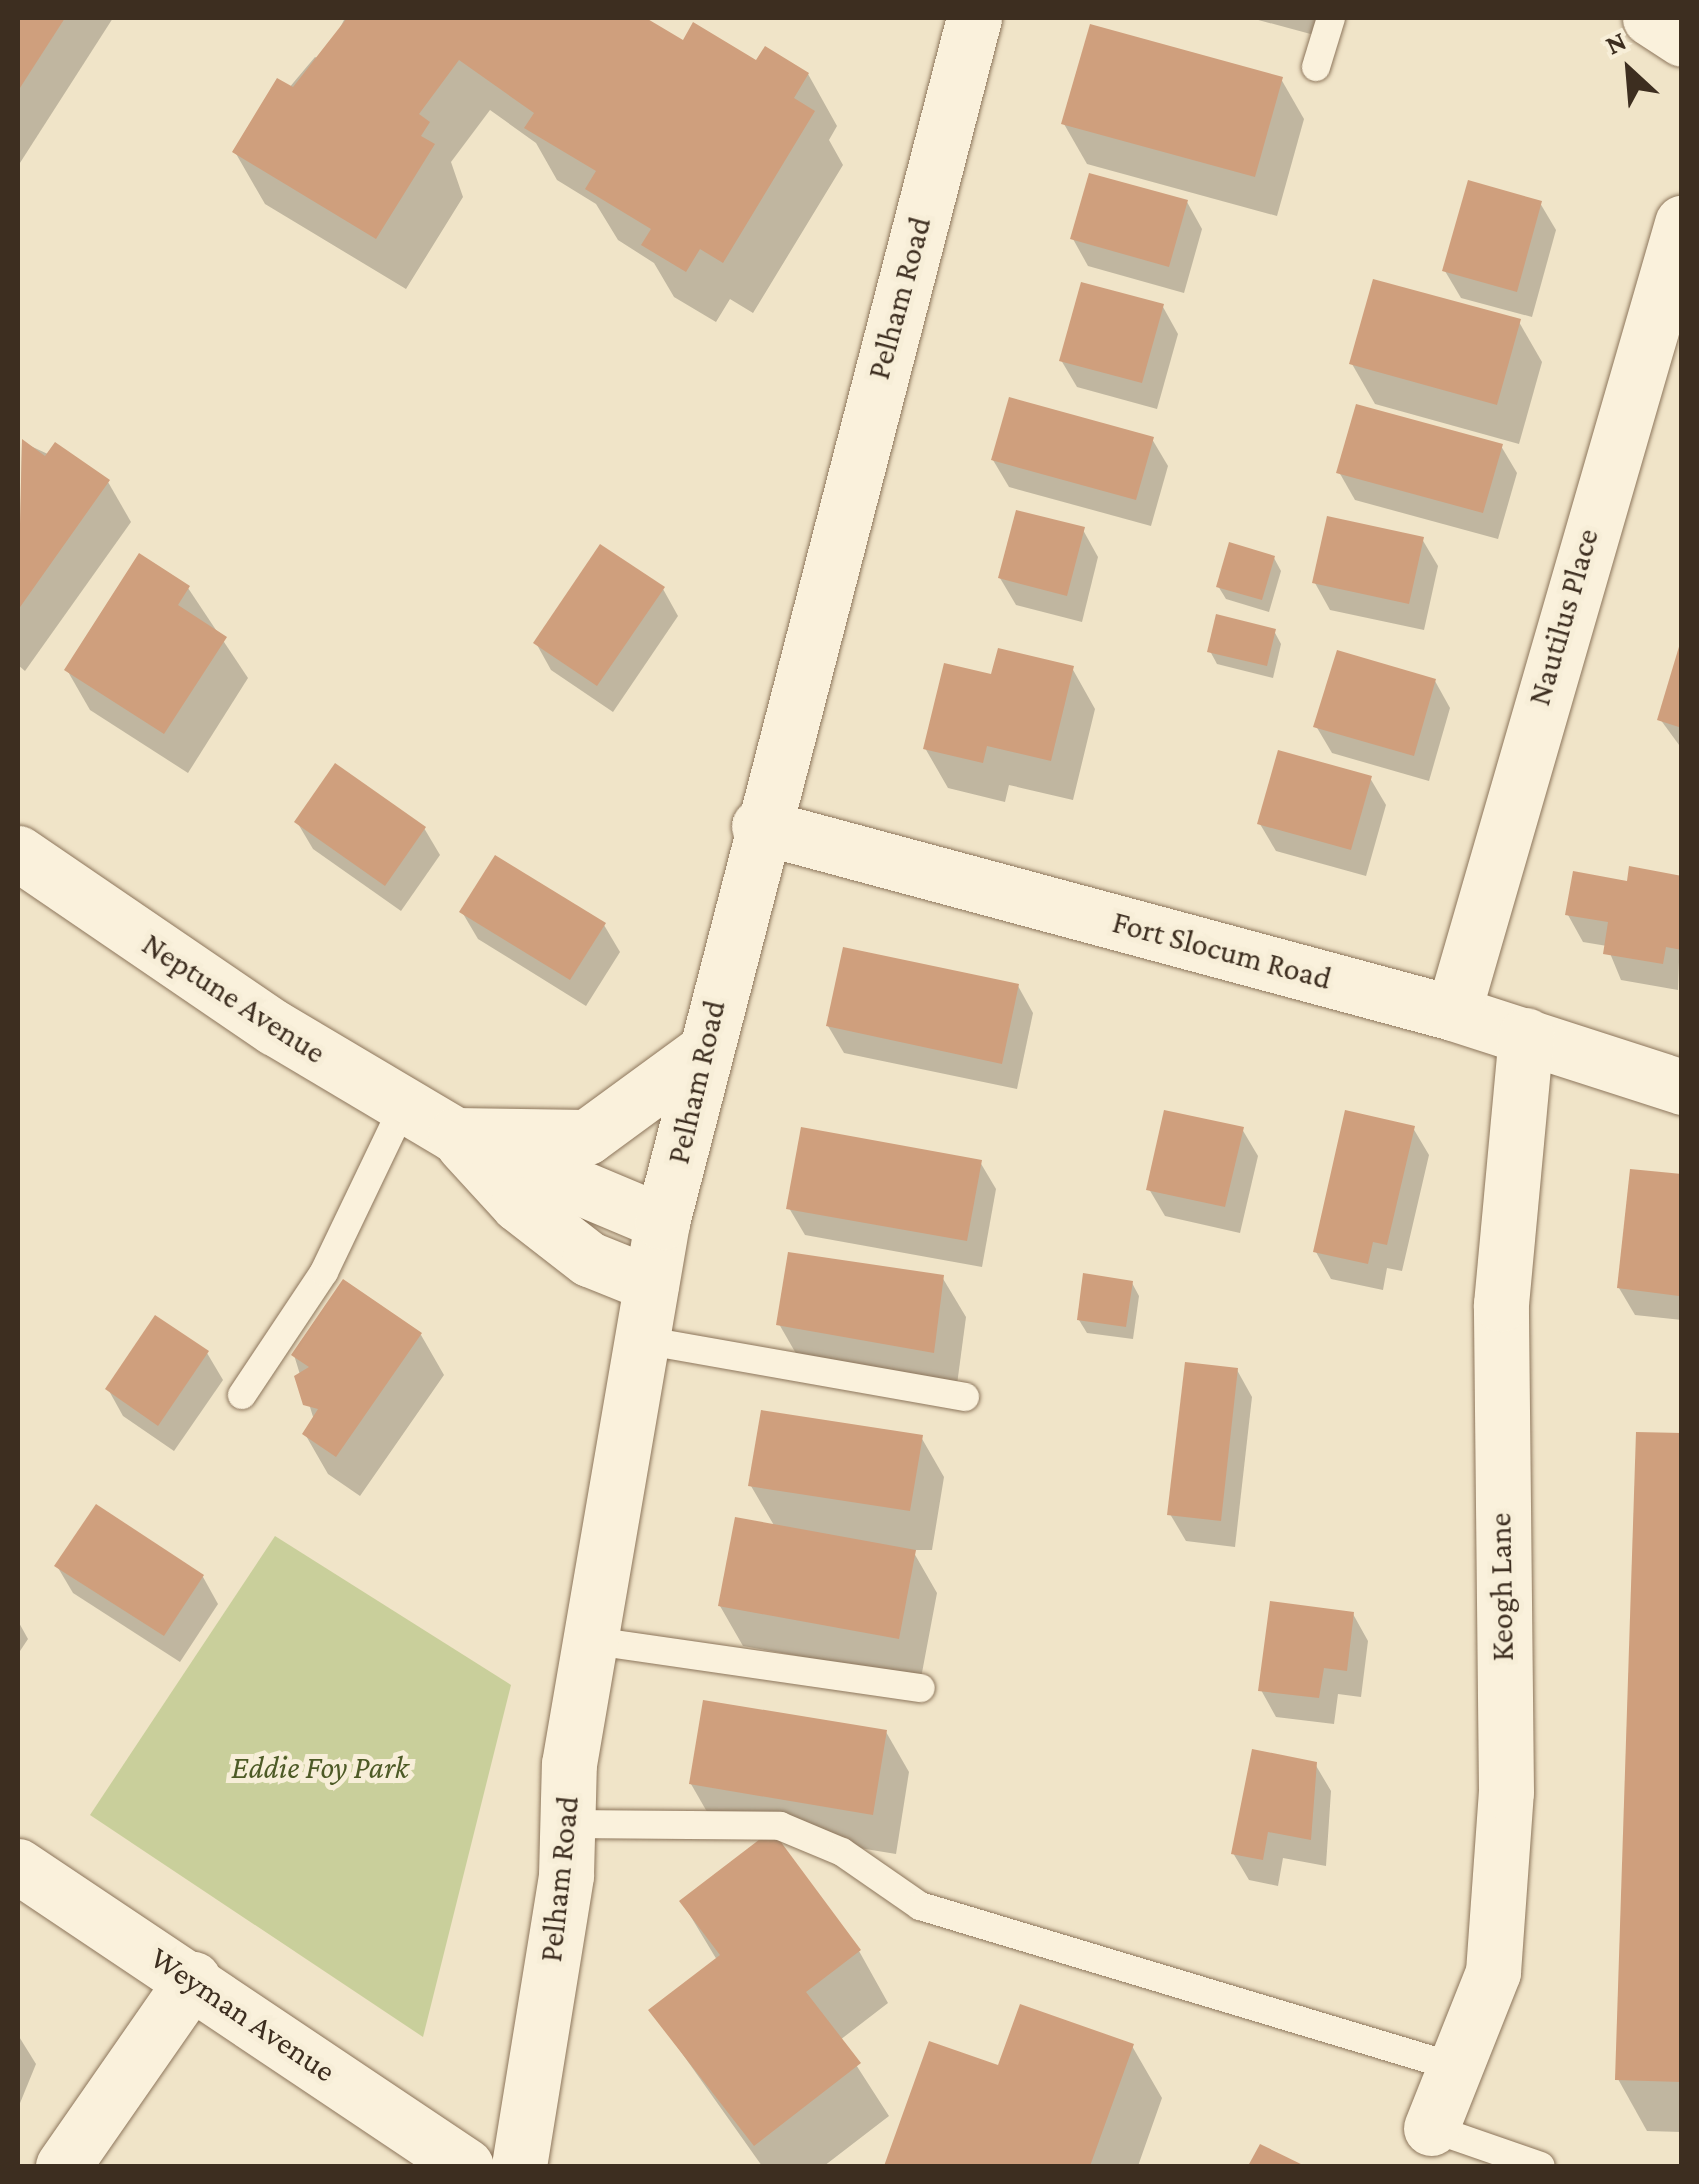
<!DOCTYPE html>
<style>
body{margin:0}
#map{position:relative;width:1699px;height:2184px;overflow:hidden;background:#f0e4c8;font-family:"Crimson Pro",serif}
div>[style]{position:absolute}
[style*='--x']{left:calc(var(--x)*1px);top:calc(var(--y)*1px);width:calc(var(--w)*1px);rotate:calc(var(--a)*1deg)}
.green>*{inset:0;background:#c9cf9b}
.shadow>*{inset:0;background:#0003}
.building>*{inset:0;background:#cf9f7d}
.roads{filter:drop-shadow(0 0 2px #8d765c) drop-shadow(0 0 2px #8d765c)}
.service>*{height:28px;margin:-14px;padding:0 14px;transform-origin:14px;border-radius:14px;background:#faf1dc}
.minor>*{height:55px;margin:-27.5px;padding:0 27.5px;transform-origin:27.5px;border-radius:27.5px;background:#faf1dc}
.tertiary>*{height:55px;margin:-27.5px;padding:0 27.5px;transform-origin:27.5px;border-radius:27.5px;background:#faf1dc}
.secondary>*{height:55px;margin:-27.5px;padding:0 27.5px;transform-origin:27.5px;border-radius:27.5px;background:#faf1dc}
span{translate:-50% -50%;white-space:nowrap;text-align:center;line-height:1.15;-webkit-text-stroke:10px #f7eed8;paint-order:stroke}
.street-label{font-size:32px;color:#3d2e20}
.park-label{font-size:32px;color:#4d5a26;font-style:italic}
.frame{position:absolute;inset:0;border:20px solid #3d2e20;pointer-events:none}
.north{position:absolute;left:1579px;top:20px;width:100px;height:100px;-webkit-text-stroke:8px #f7eed8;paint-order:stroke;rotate:334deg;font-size:28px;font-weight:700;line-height:40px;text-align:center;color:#3d2e20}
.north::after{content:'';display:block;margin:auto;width:35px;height:45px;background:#3d2e20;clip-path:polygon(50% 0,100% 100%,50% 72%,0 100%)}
</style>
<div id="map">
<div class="green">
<div style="clip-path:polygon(275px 1536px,511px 1685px,423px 2037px,90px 1815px)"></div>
</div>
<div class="shadow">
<div style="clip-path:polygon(18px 18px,113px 18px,18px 166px)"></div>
<div style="clip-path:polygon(345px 18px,641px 18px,683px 43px,808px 74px,837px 126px,829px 140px,843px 165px,753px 313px,730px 299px,716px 322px,674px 297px,654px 263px,618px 240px,596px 204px,557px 180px,536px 143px,490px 110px,451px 162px,463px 197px,406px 289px,265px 204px,235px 152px,315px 57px,323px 61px)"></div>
<div style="clip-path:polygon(1251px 18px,1335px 18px,1329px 39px)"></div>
<div style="clip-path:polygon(1281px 79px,1304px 119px,1277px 216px,1087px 164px,1064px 124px)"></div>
<div style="clip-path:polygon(1187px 202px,1202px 229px,1184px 293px,1088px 266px,1073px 239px)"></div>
<div style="clip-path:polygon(1540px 203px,1556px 230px,1532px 317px,1461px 298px,1445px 271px)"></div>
<div style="clip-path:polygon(1163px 307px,1178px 334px,1157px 409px,1077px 387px,1061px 360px)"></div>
<div style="clip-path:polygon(1519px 322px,1542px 362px,1519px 444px,1375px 404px,1352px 364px)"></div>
<div style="clip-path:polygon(1152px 439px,1168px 466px,1151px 526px,1009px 487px,993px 460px)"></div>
<div style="clip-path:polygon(22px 442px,108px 482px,131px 522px,25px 671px,18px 665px)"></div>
<div style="clip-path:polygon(1501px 446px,1517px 473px,1498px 539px,1355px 500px,1339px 472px)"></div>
<div style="clip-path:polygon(1083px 530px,1098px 557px,1082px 622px,1016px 605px,1000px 578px)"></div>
<div style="clip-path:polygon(1422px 539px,1438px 566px,1424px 630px,1330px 610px,1315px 583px)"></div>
<div style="clip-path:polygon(1274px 558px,1281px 571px,1269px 612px,1226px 599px,1218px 586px)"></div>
<div style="clip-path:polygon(188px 588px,248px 678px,188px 773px,90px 710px,67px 670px)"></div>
<div style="clip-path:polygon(663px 589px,678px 616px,613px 712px,551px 670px,536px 643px)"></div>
<div style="clip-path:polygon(1274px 631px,1281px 644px,1273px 678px,1217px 664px,1210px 651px)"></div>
<div style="clip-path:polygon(1682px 646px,1682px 749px,1660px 719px)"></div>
<div style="clip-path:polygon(1072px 668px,1095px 709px,1073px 800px,1009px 785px,1005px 802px,948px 788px,925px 748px,993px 677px)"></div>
<div style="clip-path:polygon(1435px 681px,1450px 708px,1429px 781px,1332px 753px,1316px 726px)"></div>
<div style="clip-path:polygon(1370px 778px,1386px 805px,1366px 876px,1276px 851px,1260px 824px)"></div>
<div style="clip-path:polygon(297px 822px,424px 828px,440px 855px,401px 911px,313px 849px)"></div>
<div style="clip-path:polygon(1682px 878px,1678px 990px,1621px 980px,1607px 946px,1583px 942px,1568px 915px,1629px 884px)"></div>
<div style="clip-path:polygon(462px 912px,604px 925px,620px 952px,586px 1006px,478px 939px)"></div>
<div style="clip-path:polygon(1018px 986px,1033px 1013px,1017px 1089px,844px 1053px,828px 1026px)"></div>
<div style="clip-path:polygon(1413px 1128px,1429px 1155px,1402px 1271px,1387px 1268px,1383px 1290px,1331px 1279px,1316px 1252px)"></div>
<div style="clip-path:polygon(1242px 1129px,1258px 1156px,1240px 1233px,1165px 1216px,1149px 1189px)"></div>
<div style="clip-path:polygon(980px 1162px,996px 1189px,982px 1267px,805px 1235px,789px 1208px)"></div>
<div style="clip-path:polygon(1682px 1177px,1682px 1320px,1635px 1315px,1619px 1288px)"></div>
<div style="clip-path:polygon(942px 1277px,966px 1317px,956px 1392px,802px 1364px,779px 1324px)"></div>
<div style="clip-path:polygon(1132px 1283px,1139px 1296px,1133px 1339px,1087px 1333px,1079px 1320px)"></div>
<div style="clip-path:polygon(421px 1335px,444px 1375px,360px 1496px,328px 1474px,305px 1434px,314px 1420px,294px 1355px)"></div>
<div style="clip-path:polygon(207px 1353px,223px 1380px,174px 1451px,123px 1416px,108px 1389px)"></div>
<div style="clip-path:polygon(1237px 1370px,1252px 1397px,1235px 1547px,1186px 1541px,1170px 1514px)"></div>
<div style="clip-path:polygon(1682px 1435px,1682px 2132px,1647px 2131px,1618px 2079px)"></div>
<div style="clip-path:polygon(921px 1437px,944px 1477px,932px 1550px,898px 1550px,914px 1553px,937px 1593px,921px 1678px,743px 1646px,720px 1606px,775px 1527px,751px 1486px)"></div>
<div style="clip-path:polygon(57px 1566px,203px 1577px,218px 1604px,180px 1662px,73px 1593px)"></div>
<div style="clip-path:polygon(1353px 1614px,1368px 1641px,1361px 1697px,1338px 1694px,1334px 1724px,1276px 1717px,1261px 1690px)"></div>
<div style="clip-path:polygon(18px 1621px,28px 1639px,18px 1654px)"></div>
<div style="clip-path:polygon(886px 1732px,909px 1772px,896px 1854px,714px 1824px,691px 1784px)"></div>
<div style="clip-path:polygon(1315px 1764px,1331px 1791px,1326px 1866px,1283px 1858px,1278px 1886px,1249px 1880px,1233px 1853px)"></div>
<div style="clip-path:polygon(682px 1902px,859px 1951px,888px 2003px,840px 2040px,889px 2116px,824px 2166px,762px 2166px,652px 2011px,717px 1960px)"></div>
<div style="clip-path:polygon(18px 2035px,36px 2064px,18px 2108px)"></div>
<div style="clip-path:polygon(930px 2044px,1000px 2068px,1132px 2046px,1162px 2098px,1138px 2166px,887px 2166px)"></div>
</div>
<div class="building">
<div style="clip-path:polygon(18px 18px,65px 18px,18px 91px)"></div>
<div style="clip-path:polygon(347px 18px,646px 18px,683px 40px,693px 22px,756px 60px,765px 46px,809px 73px,794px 98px,815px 111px,723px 263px,700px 249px,686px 272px,641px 245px,651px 229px,585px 189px,596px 171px,524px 128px,534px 113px,459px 60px,419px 114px,430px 122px,421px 136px,435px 144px,376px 239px,232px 152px,277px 78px,293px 87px)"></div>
<div style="clip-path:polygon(1090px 24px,1283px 77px,1255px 177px,1061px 124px)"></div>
<div style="clip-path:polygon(1089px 173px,1188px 200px,1169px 267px,1070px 239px)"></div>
<div style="clip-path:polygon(1468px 180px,1542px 201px,1517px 292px,1442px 271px)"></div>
<div style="clip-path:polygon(1373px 279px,1521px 319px,1497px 405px,1349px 364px)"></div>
<div style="clip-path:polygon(1081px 282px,1164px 304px,1142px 383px,1059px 361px)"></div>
<div style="clip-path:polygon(1009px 397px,1154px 437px,1136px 500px,991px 460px)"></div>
<div style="clip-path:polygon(1356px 404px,1503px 444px,1483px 513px,1336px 473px)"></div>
<div style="clip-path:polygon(22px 439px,45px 456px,55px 442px,110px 480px,18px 610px)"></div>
<div style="clip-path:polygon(1016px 510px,1085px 527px,1067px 596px,998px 578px)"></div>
<div style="clip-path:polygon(1327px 516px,1424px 537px,1409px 604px,1312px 583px)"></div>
<div style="clip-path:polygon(1229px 542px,1275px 556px,1262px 600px,1216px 587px)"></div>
<div style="clip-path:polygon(600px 544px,665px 587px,597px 686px,533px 643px)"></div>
<div style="clip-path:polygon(139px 553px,190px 586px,178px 605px,227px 637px,164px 734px,64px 670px)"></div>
<div style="clip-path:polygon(1216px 614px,1276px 629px,1267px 666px,1207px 652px)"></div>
<div style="clip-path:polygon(1681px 640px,1682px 640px,1682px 728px,1657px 720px)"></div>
<div style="clip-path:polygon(998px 648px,1074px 666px,1051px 761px,987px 746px,983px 763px,923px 749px,944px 663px,991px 674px)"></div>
<div style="clip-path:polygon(1337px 650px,1436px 679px,1414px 756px,1313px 727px)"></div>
<div style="clip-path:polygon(1278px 750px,1372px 776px,1351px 850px,1257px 824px)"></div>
<div style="clip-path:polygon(335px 763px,426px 827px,385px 886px,294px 822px)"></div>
<div style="clip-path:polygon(495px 855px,606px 923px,570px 980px,459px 912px)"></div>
<div style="clip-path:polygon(1629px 866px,1682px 876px,1682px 950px,1666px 947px,1663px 964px,1603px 954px,1608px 922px,1565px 915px,1573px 871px,1627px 881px)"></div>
<div style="clip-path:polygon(843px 947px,1019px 984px,1002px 1064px,826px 1026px)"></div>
<div style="clip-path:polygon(1164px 1110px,1244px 1127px,1225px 1207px,1146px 1190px)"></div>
<div style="clip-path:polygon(1345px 1110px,1415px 1126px,1387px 1245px,1373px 1242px,1368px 1264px,1313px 1252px)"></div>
<div style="clip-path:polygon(801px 1127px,982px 1160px,967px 1241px,786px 1209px)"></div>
<div style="clip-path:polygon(1630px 1169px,1682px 1174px,1679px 1296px,1617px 1288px)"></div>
<div style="clip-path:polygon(788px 1252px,944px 1275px,934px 1353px,776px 1325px)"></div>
<div style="clip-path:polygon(1083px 1273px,1133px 1281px,1126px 1327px,1077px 1320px)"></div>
<div style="clip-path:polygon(343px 1279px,422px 1333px,336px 1457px,302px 1434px,318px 1409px,303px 1405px,294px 1376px,309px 1367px,291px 1355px)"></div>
<div style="clip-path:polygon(155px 1315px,209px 1351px,158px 1426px,105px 1389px)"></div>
<div style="clip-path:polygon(1185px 1362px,1238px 1368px,1221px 1521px,1167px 1515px)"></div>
<div style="clip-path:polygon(761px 1410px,923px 1435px,910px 1511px,748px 1486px)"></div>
<div style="clip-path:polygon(1636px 1432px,1682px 1433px,1682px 2082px,1615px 2080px)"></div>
<div style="clip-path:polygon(96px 1504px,204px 1575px,164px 1636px,54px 1566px)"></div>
<div style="clip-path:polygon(735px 1517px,916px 1550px,899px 1639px,718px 1606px)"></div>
<div style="clip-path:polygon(1270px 1601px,1354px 1612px,1347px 1671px,1324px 1668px,1319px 1698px,1258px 1691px)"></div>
<div style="clip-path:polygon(703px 1700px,887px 1730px,873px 1815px,689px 1784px)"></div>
<div style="clip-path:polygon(1252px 1749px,1317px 1762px,1311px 1840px,1268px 1832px,1263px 1860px,1231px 1854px)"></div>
<div style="clip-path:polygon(772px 1830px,861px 1950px,806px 1992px,861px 2063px,754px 2146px,648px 2010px,720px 1955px,679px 1901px)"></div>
<div style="clip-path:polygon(1020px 2004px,1134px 2044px,1090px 2166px,884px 2166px,929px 2041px,998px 2065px)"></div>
<div style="clip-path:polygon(1260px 2144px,1305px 2166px,1248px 2166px)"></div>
</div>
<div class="roads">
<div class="service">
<div style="--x:1316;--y:67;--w:51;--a:-73"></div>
<div style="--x:642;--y:1340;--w:328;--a:10"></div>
<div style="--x:242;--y:1395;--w:148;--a:-56.3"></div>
<div style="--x:324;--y:1272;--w:185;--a:-64.4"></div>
<div style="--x:594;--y:1641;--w:330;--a:8.2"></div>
<div style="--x:568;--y:1824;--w:212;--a:0.5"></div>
<div style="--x:780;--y:1826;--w:67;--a:22.8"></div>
<div style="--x:842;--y:1852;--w:95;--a:34.7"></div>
<div style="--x:920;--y:1906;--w:559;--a:16.75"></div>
<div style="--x:1431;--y:2128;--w:116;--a:19.1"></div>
</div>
<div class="minor">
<div style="--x:1650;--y:18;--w:38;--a:33"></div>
<div style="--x:759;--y:826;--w:719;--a:15.08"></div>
<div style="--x:1453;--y:1013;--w:241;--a:17.9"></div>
<div style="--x:18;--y:853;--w:311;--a:34.3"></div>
<div style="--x:275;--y:1028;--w:209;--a:30.7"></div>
<div style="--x:455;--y:1135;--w:225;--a:22.8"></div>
<div style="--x:1453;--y:1013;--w:823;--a:-73.83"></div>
<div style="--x:464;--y:1145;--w:80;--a:47.5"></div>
<div style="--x:518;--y:1204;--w:90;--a:37.8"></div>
<div style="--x:589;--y:1259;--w:67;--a:22"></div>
<div style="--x:1431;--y:2128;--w:168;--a:-68.3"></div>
<div style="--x:1493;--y:1972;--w:180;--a:-85.9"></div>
<div style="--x:1506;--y:1792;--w:488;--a:-90.6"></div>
<div style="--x:1501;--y:1304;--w:270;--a:-84.7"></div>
<div style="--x:63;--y:2166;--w:228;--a:-55.2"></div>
</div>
<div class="tertiary">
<div style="--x:18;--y:1866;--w:539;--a:33.81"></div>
</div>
<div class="secondary">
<div style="--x:455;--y:1135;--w:132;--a:0.9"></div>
<div style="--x:587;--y:1137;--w:139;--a:-36.2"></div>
<div style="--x:519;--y:2166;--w:295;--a:-80.8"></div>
<div style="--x:566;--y:1875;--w:111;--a:-88.5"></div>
<div style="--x:569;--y:1764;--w:550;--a:-80.26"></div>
<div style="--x:662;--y:1222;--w:1244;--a:-75.47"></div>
</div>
</div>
<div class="street-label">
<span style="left:899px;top:298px;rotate:-75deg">Pelham Road</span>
<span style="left:1563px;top:617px;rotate:-74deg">Nautilus Place</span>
<span style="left:1222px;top:950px;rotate:15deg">Fort Slocum Road</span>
<span style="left:234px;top:998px;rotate:33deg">Neptune Avenue</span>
<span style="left:696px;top:1082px;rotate:-77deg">Pelham Road</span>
<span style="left:1501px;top:1587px;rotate:-91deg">Keogh Lane</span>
<span style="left:559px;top:1879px;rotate:-84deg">Pelham Road</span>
<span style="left:243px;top:2014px;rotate:34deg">Weyman Avenue</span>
</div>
<div class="park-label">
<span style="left:320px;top:1767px">Eddie Foy Park</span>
</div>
<div class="frame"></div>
<div class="north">N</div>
</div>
